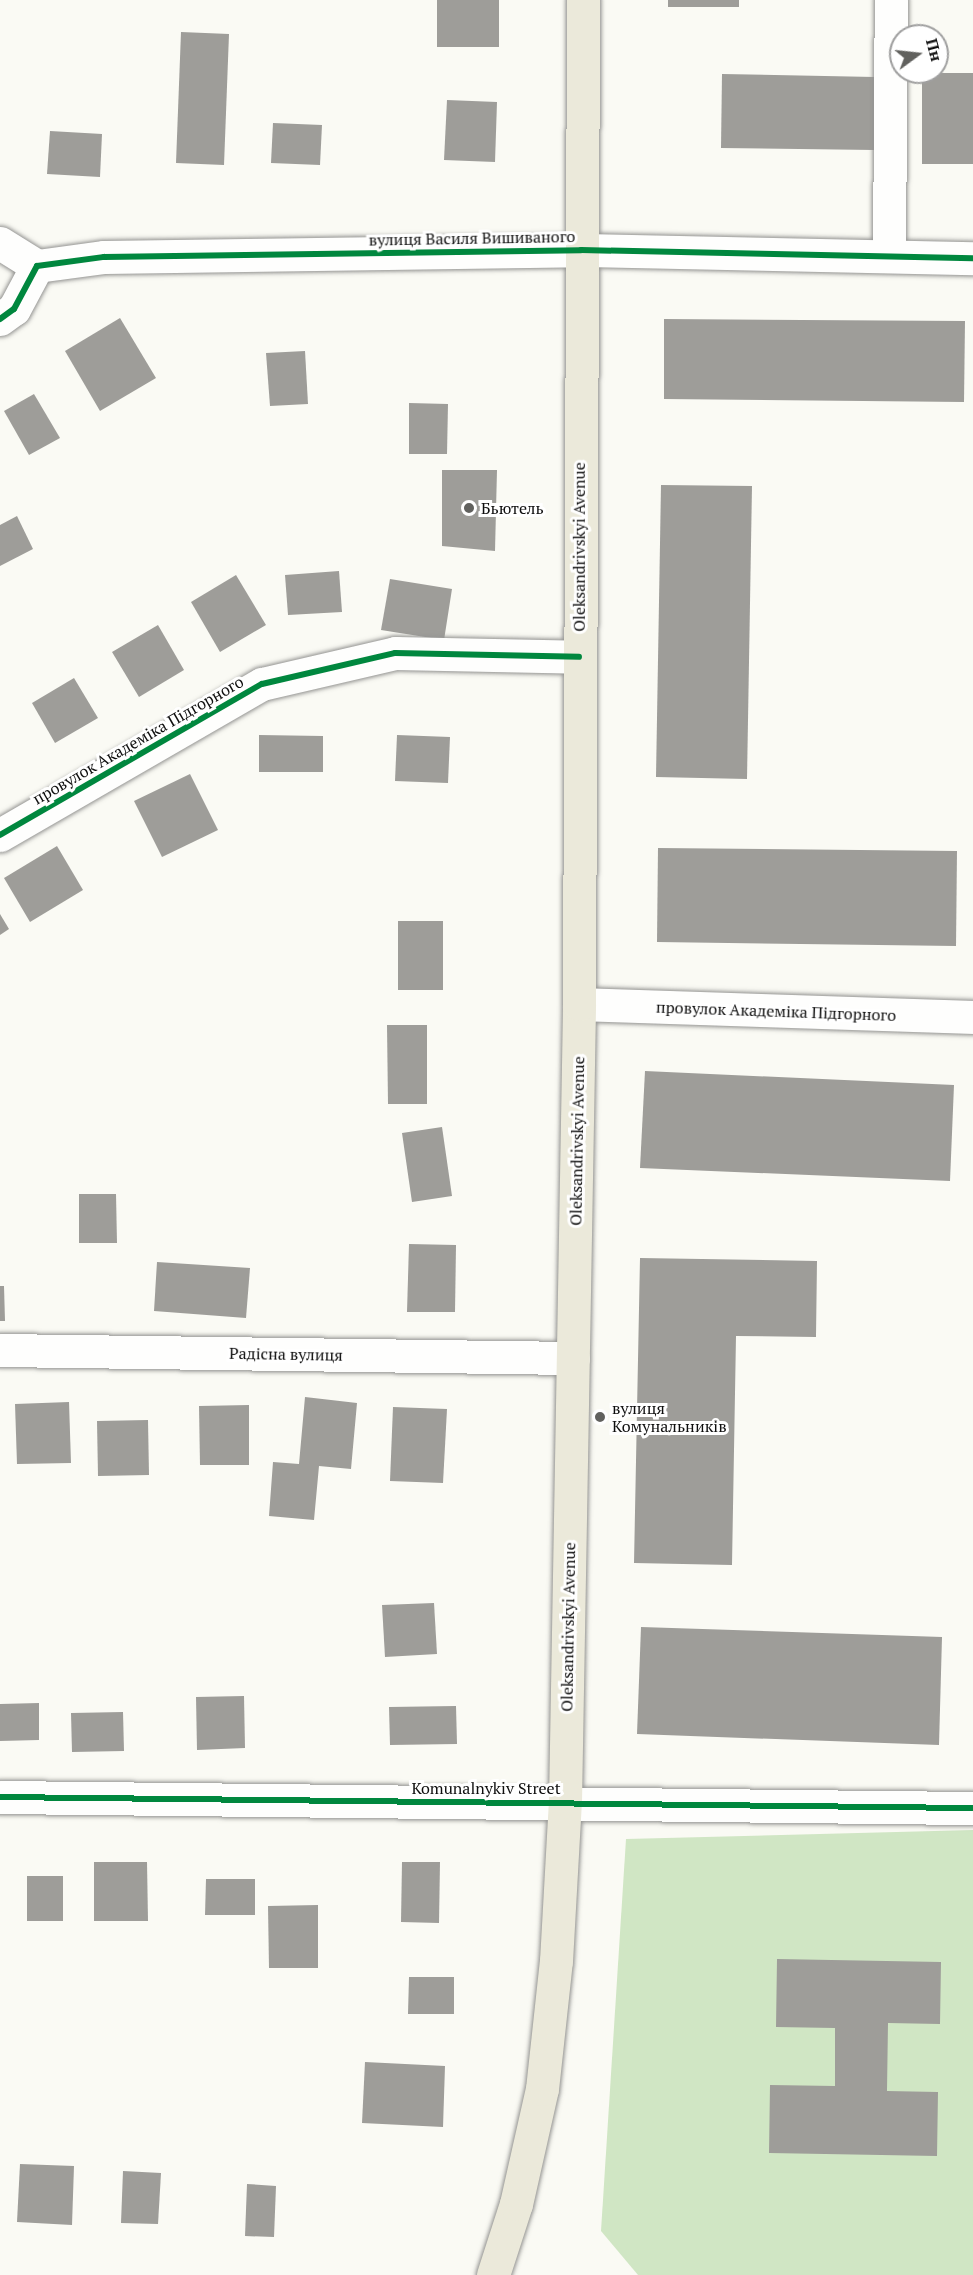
<!DOCTYPE html>
<meta charset="utf-8">
<style>
body{margin:0}
#map{position:relative;width:973px;height:2275px;overflow:hidden;background:#fafaf4;font-family:"PT Serif",serif}
div>[style]{position:absolute}
[style*='--x']{left:calc(var(--x)*1px);top:calc(var(--y)*1px);width:calc(var(--w)*1px);rotate:calc(var(--a)*1deg)}
.forest>*{inset:0;background:#d0e6c4}
.building>*{inset:0;background:#9e9d99}
.roads{filter:drop-shadow(0 0 2px #949492) drop-shadow(0 0 2px #949492)}
.minor>*{height:33px;margin:-16.5px;padding:0 16.5px;transform-origin:16.5px;border-radius:16.5px;background:#fefefd}
.major>*{height:33px;margin:-16.5px;padding:0 16.5px;transform-origin:16.5px;border-radius:16.5px;background:#ebe9da}
.cycleway>*{height:6px;margin:-3px;padding:0 3px;transform-origin:3px;border-radius:3px;background:#00873e}
.dots>*{width:16px;height:16px;translate:-50% -50%;box-sizing:border-box;border:3px solid #fff;border-radius:50%}
span{translate:-50% -50%;white-space:nowrap;text-align:center;line-height:1.15;-webkit-text-stroke:6px #fff;paint-order:stroke}
.street-label{font-size:16px;color:#0e0e0e}
.poi-label{font-size:16px;color:#0e0e0e}
.left{translate:0 -50%;text-align:left}
.north{position:absolute;left:889px;top:24px;width:60px;height:60px;box-sizing:border-box;background:#fff;border:2px solid #9f9f9f;border-radius:50%;rotate:75deg;font-size:16px;font-weight:700;line-height:24px;text-align:center;color:#0e0e0e}
.north::after{content:'';display:block;margin:auto;width:21px;height:27px;background:#61615e;clip-path:polygon(50% 0,100% 100%,50% 72%,0 100%)}
</style>
<div id="map">
<div class="forest">
<div style="clip-path:polygon(973px 1830px,973px 2275px,638px 2275px,601px 2231px,626px 1839px)"></div>
</div>
<div class="building">
<div style="clip-path:polygon(437px 0,499px 0,499px 47px,437px 47px)"></div>
<div style="clip-path:polygon(668px 0,739px 0,739px 7px,668px 7px)"></div>
<div style="clip-path:polygon(181px 32px,229px 34px,224px 165px,176px 163px)"></div>
<div style="clip-path:polygon(922px 73px,973px 73px,973px 164px,922px 164px)"></div>
<div style="clip-path:polygon(722px 74px,875px 77px,874px 150px,721px 148px)"></div>
<div style="clip-path:polygon(447px 100px,497px 102px,495px 162px,444px 160px)"></div>
<div style="clip-path:polygon(273px 123px,322px 125px,320px 165px,271px 163px)"></div>
<div style="clip-path:polygon(50px 131px,102px 134px,100px 177px,47px 174px)"></div>
<div style="clip-path:polygon(120px 318px,156px 378px,100px 411px,65px 351px)"></div>
<div style="clip-path:polygon(664px 319px,965px 321px,964px 402px,664px 399px)"></div>
<div style="clip-path:polygon(305px 351px,308px 404px,270px 406px,266px 353px)"></div>
<div style="clip-path:polygon(34px 394px,60px 438px,29px 455px,4px 411px)"></div>
<div style="clip-path:polygon(409px 403px,448px 404px,447px 454px,409px 454px)"></div>
<div style="clip-path:polygon(442px 470px,497px 470px,495px 551px,442px 546px)"></div>
<div style="clip-path:polygon(661px 485px,752px 486px,747px 779px,656px 777px)"></div>
<div style="clip-path:polygon(17px 516px,33px 549px,0 566px,0 525px)"></div>
<div style="clip-path:polygon(339px 571px,342px 612px,288px 615px,285px 575px)"></div>
<div style="clip-path:polygon(236px 575px,266px 625px,220px 652px,191px 602px)"></div>
<div style="clip-path:polygon(390px 579px,452px 589px,444px 640px,381px 630px)"></div>
<div style="clip-path:polygon(158px 625px,184px 670px,139px 697px,112px 652px)"></div>
<div style="clip-path:polygon(74px 678px,98px 718px,55px 743px,32px 703px)"></div>
<div style="clip-path:polygon(259px 735px,323px 736px,323px 772px,259px 772px)"></div>
<div style="clip-path:polygon(397px 735px,450px 737px,448px 783px,395px 781px)"></div>
<div style="clip-path:polygon(190px 774px,218px 830px,162px 857px,134px 801px)"></div>
<div style="clip-path:polygon(57px 846px,83px 890px,30px 922px,4px 878px)"></div>
<div style="clip-path:polygon(658px 848px,957px 851px,956px 946px,657px 942px)"></div>
<div style="clip-path:polygon(0 914px,9px 929px,0 935px)"></div>
<div style="clip-path:polygon(398px 921px,443px 921px,443px 990px,398px 990px)"></div>
<div style="clip-path:polygon(387px 1025px,427px 1025px,427px 1104px,388px 1104px)"></div>
<div style="clip-path:polygon(645px 1071px,954px 1085px,950px 1181px,640px 1168px)"></div>
<div style="clip-path:polygon(442px 1127px,452px 1196px,412px 1202px,402px 1133px)"></div>
<div style="clip-path:polygon(79px 1194px,116px 1194px,117px 1243px,79px 1243px)"></div>
<div style="clip-path:polygon(409px 1244px,456px 1245px,455px 1312px,407px 1312px)"></div>
<div style="clip-path:polygon(640px 1258px,817px 1261px,816px 1337px,736px 1336px,732px 1565px,634px 1563px)"></div>
<div style="clip-path:polygon(157px 1262px,250px 1268px,246px 1318px,154px 1311px)"></div>
<div style="clip-path:polygon(0 1286px,4px 1286px,5px 1321px,0 1321px)"></div>
<div style="clip-path:polygon(305px 1397px,357px 1403px,351px 1469px,319px 1466px,314px 1520px,269px 1516px,273px 1462px,299px 1464px)"></div>
<div style="clip-path:polygon(69px 1402px,71px 1463px,17px 1464px,15px 1404px)"></div>
<div style="clip-path:polygon(249px 1405px,249px 1465px,200px 1465px,199px 1406px)"></div>
<div style="clip-path:polygon(393px 1407px,447px 1409px,443px 1483px,390px 1481px)"></div>
<div style="clip-path:polygon(148px 1420px,149px 1475px,98px 1476px,97px 1421px)"></div>
<div style="clip-path:polygon(434px 1603px,437px 1654px,385px 1657px,382px 1605px)"></div>
<div style="clip-path:polygon(641px 1627px,942px 1637px,939px 1745px,637px 1734px)"></div>
<div style="clip-path:polygon(244px 1696px,245px 1748px,197px 1750px,196px 1697px)"></div>
<div style="clip-path:polygon(39px 1703px,39px 1740px,0 1741px,0 1704px)"></div>
<div style="clip-path:polygon(456px 1706px,457px 1744px,390px 1745px,389px 1707px)"></div>
<div style="clip-path:polygon(123px 1712px,124px 1751px,72px 1752px,71px 1713px)"></div>
<div style="clip-path:polygon(94px 1862px,147px 1862px,148px 1921px,94px 1921px)"></div>
<div style="clip-path:polygon(402px 1862px,440px 1862px,439px 1923px,401px 1922px)"></div>
<div style="clip-path:polygon(27px 1876px,63px 1876px,63px 1921px,27px 1921px)"></div>
<div style="clip-path:polygon(206px 1879px,255px 1879px,255px 1915px,205px 1915px)"></div>
<div style="clip-path:polygon(318px 1905px,318px 1968px,269px 1968px,268px 1906px)"></div>
<div style="clip-path:polygon(777px 1959px,941px 1962px,940px 2024px,888px 2023px,887px 2091px,938px 2092px,937px 2156px,769px 2153px,770px 2085px,835px 2086px,835px 2028px,776px 2027px)"></div>
<div style="clip-path:polygon(409px 1977px,454px 1977px,454px 2014px,408px 2014px)"></div>
<div style="clip-path:polygon(365px 2062px,445px 2066px,443px 2127px,362px 2123px)"></div>
<div style="clip-path:polygon(20px 2164px,74px 2166px,72px 2225px,17px 2222px)"></div>
<div style="clip-path:polygon(123px 2171px,161px 2173px,158px 2224px,121px 2223px)"></div>
<div style="clip-path:polygon(247px 2184px,276px 2186px,274px 2237px,245px 2236px)"></div>
</div>
<div class="roads">
<div class="minor">
<div style="--x:0;--y:243;--w:44;--a:31.9"></div>
<div style="--x:889;--y:256;--w:256;--a:-89.6"></div>
<div style="--x:0;--y:319;--w:17;--a:-36"></div>
<div style="--x:14;--y:309;--w:49;--a:-61.9"></div>
<div style="--x:37;--y:266;--w:68;--a:-7.7"></div>
<div style="--x:104;--y:257;--w:477;--a:-0.8"></div>
<div style="--x:581;--y:250;--w:392;--a:1.2"></div>
<div style="--x:0;--y:835;--w:302;--a:-30"></div>
<div style="--x:262;--y:684;--w:137;--a:-13.1"></div>
<div style="--x:395;--y:653;--w:184;--a:1.2"></div>
<div style="--x:579;--y:1004;--w:394;--a:1.9"></div>
<div style="--x:0;--y:1350;--w:573;--a:0.8"></div>
<div style="--x:0;--y:1797;--w:973;--a:0.65"></div>
</div>
<div class="major">
<div style="--x:493;--y:2275;--w:75;--a:-72.1"></div>
<div style="--x:516;--y:2204;--w:118;--a:-77.3"></div>
<div style="--x:542;--y:2089;--w:129;--a:-83.8"></div>
<div style="--x:556;--y:1961;--w:159;--a:-86.8"></div>
<div style="--x:565;--y:1802;--w:798;--a:-88.99"></div>
<div style="--x:579;--y:1004;--w:1004;--a:-89.77"></div>
</div>
</div>
<div class="cycleway">
<div style="--x:0;--y:319;--w:17;--a:-36"></div>
<div style="--x:14;--y:309;--w:49;--a:-61.9"></div>
<div style="--x:37;--y:266;--w:68;--a:-7.7"></div>
<div style="--x:104;--y:257;--w:477;--a:-0.8"></div>
<div style="--x:581;--y:250;--w:392;--a:1.2"></div>
<div style="--x:0;--y:835;--w:302;--a:-30"></div>
<div style="--x:262;--y:684;--w:137;--a:-13.1"></div>
<div style="--x:395;--y:653;--w:184;--a:1.2"></div>
<div style="--x:0;--y:1797;--w:973;--a:0.65"></div>
</div>
<div class="dots">
<div style="left:469px;top:508px;background:#61615e"></div>
<div style="left:600px;top:1417px;background:#61615e"></div>
</div>
<div class="street-label">
<span style="left:472px;top:238px;rotate:-1deg">вулиця Василя Вишиваного</span>
<span style="left:579px;top:547px;rotate:-90deg">Oleksandrivskyi Avenue</span>
<span style="left:138px;top:740px;rotate:-30deg">провулок Академіка Підгорного</span>
<span style="left:776px;top:1011px;rotate:2deg">провулок Академіка Підгорного</span>
<span style="left:577px;top:1141px;rotate:-89deg">Oleksandrivskyi Avenue</span>
<span style="left:286px;top:1354px;rotate:1deg">Радісна вулиця</span>
<span style="left:568px;top:1627px;rotate:-89deg">Oleksandrivskyi Avenue</span>
<span style="left:486px;top:1788px">Komunalnykiv Street</span>
</div>
<div class="poi-label">
<span class="left" style="left:481px;top:508px">Бьютель</span>
<span class="left" style="left:612px;top:1417px">вулиця<br>Комунальників</span>
</div>
<div class="north">Пн</div>
</div>
